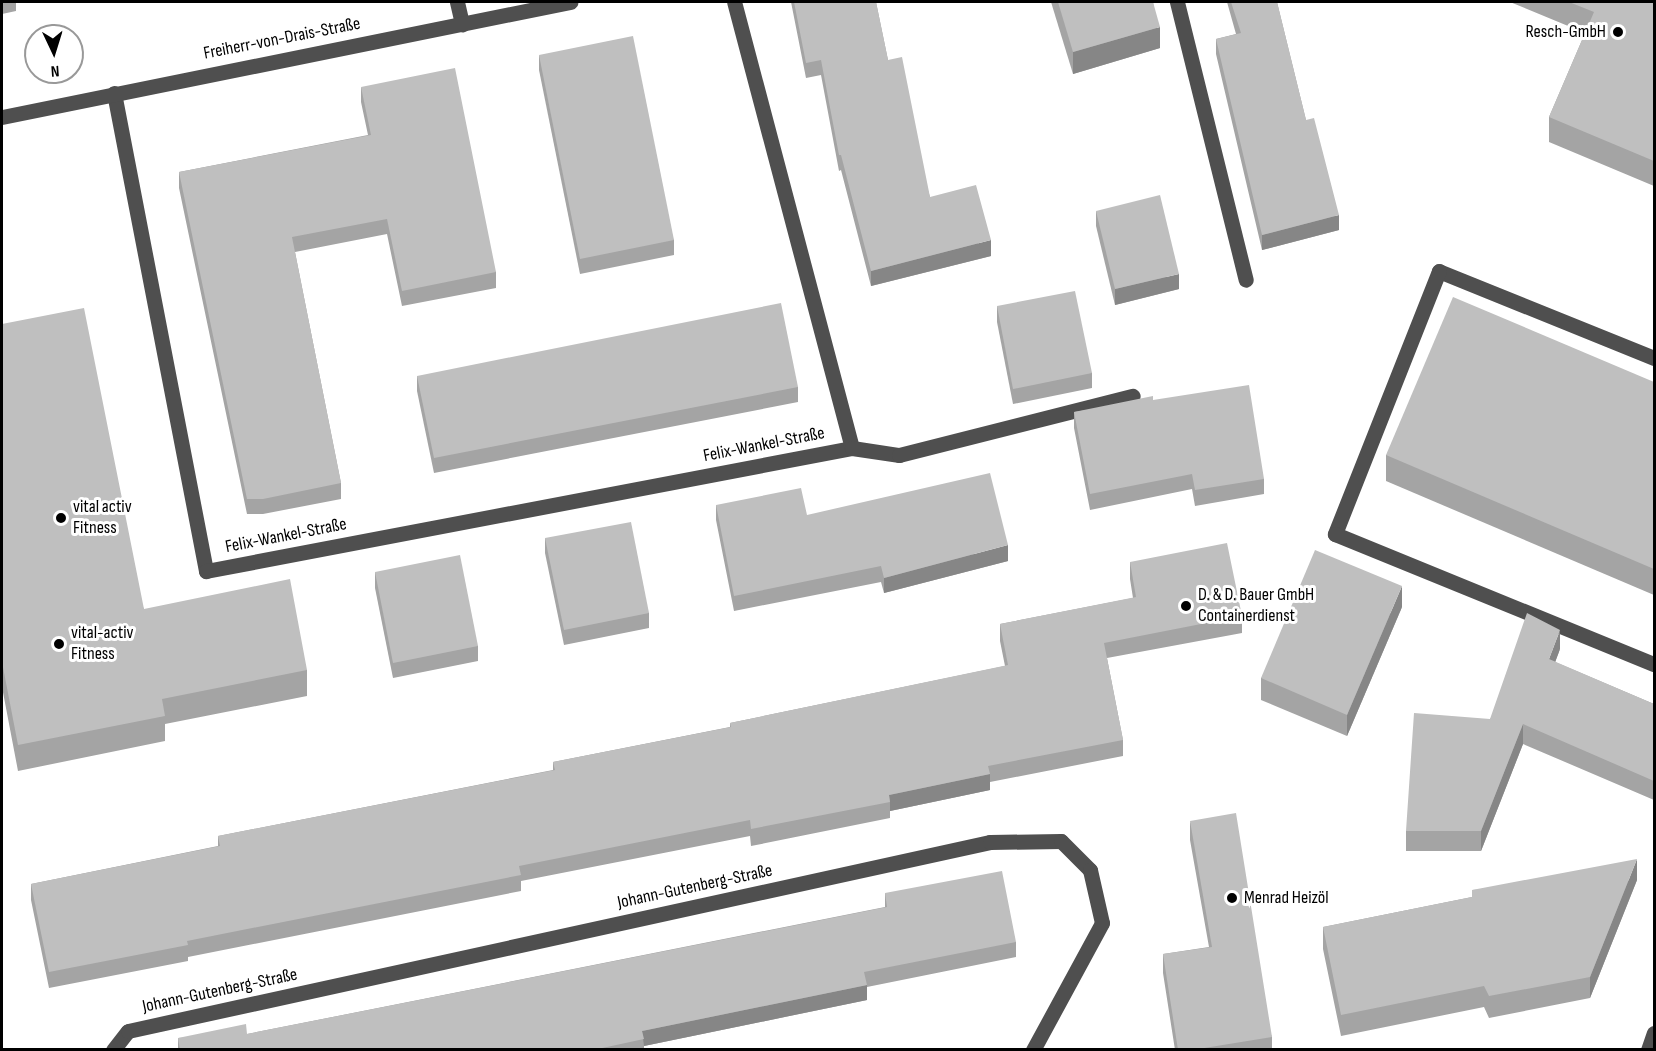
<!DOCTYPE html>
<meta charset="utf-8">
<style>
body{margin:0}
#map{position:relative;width:1656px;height:1051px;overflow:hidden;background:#fff;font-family:"Sofia Sans Condensed",sans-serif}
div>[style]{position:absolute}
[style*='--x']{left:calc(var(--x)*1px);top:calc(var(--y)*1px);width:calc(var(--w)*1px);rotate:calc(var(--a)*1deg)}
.minor>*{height:15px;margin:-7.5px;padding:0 7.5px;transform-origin:7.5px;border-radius:7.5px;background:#4f4f4f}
.wall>*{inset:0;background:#a4a4a4}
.shaded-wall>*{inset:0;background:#868686}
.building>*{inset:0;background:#bfbfbf}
.dots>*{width:16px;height:16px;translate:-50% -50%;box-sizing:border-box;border:3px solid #fff;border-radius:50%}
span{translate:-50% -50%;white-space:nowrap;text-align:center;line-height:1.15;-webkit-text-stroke:6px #fff;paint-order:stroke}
.poi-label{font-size:18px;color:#000}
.right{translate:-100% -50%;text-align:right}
.left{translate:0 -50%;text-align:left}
.street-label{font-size:18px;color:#000}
.frame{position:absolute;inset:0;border:3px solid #000;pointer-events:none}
.north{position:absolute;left:24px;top:24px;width:60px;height:60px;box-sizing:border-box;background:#fff;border:2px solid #999;border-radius:50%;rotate:176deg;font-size:16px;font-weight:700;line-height:24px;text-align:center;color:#000}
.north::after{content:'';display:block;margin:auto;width:21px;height:27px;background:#000;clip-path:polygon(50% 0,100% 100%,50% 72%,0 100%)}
</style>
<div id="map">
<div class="minor">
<div style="--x:457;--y:2;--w:23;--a:77"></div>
<div style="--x:1177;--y:2;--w:286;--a:76.1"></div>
<div style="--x:114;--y:93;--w:487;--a:79.1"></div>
<div style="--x:206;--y:571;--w:658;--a:-10.78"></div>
<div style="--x:852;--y:448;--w:461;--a:-104.8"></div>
<div style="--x:2;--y:117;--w:580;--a:-11.45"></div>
<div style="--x:1654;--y:358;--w:232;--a:-158"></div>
<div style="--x:1439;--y:271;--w:283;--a:111.6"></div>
<div style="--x:1335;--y:534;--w:344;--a:22.2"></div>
<div style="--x:852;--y:448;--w:48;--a:8.5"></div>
<div style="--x:899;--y:455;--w:241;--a:-14.2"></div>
<div style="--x:113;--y:1050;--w:24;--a:-52"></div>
<div style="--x:128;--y:1031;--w:882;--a:-12.37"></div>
<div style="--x:990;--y:842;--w:71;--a:-0.8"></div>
<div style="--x:1061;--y:841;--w:41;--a:45"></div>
<div style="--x:1090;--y:870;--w:54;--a:77.2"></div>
<div style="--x:1102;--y:923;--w:145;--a:118.5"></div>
<div style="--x:1648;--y:1050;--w:18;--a:-71"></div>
</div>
<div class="wall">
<div style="clip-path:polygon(2px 2px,16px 2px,16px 11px,2px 14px)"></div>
<div style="clip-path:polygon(791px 2px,876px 2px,888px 60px,930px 197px,991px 256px,871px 286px,841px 170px,839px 171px,821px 75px,806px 78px)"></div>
<div style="clip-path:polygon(1051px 2px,1153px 2px,1160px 48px,1073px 74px)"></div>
<div style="clip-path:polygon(1227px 2px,1277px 2px,1306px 120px,1339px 230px,1262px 250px,1216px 54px,1216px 39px,1236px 34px)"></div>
<div style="clip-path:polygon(1510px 2px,1654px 2px,1654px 186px,1549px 142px,1549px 117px,1585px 33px)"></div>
<div style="clip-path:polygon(539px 55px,674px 240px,674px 255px,580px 274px,539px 70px)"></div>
<div style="clip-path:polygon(361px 87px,496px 272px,496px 288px,402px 306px,387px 234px,295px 252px,341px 483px,341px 499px,263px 514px,247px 514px,179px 188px,179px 172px,368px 135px,361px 102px)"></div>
<div style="clip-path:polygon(1096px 211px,1179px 289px,1115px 305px,1096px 226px)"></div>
<div style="clip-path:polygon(997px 306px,1092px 373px,1092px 388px,1013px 404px,997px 322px)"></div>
<div style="clip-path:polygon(2px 324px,144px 609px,307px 670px,307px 696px,165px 724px,165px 741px,18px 771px,2px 687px)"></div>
<div style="clip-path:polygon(417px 376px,798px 387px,798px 402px,434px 473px,417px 391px)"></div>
<div style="clip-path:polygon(1654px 382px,1654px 595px,1386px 481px,1386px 455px)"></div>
<div style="clip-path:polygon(1153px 400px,1264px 479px,1264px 494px,1195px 506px,1192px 489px,1090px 510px,1074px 428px,1074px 412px)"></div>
<div style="clip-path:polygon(716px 505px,1008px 561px,884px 593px,881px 582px,734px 611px,716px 520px)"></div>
<div style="clip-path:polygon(545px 538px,649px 613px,649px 628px,564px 645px,545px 553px)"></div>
<div style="clip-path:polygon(1130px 562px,1242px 616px,1242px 633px,1107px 658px,1123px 740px,1123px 756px,990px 782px,990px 790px,890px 811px,890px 818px,751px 846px,750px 836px,521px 881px,521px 891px,188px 957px,188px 961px,49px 988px,31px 900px,31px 884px,218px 846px,218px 836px,553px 770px,553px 762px,730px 727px,730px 723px,1005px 666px,1000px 641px,1000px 624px,1133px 598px,1130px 579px)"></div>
<div style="clip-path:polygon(375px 572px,478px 646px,478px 661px,393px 678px,375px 588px)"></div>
<div style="clip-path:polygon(1402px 607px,1347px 736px,1261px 700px,1261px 678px)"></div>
<div style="clip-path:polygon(1560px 649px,1555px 662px,1654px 704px,1654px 800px,1523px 744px,1481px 851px,1406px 851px,1406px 831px,1490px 719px)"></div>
<div style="clip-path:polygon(1190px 821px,1272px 1037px,1272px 1050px,1175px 1050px,1163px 973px,1163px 954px,1209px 947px,1190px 840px)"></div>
<div style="clip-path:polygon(1637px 880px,1590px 998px,1489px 1018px,1484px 1007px,1341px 1036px,1323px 949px,1323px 927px,1472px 897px,1472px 890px)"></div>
<div style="clip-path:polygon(885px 893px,1016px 942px,1016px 957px,867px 987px,867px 1000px,644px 1046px,644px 1050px,178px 1050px,178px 1038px,247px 1034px,885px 907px)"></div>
</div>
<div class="shaded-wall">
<div style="clip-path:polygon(1160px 27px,1160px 48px,1073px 74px,1073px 52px)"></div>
<div style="clip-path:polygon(1339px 215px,1339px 230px,1262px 250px,1262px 235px)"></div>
<div style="clip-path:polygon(991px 240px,991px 256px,871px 286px,871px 271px)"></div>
<div style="clip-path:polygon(1179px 274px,1179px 289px,1115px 305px,1115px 289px)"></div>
<div style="clip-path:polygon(1008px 545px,1008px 561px,884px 593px,884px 578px)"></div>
<div style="clip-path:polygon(1402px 586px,1402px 607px,1347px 736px,1347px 715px)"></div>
<div style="clip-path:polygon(1560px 630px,1560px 649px,1549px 679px,1549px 659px)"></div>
<div style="clip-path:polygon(1523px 724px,1523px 744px,1481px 851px,1481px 831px)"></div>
<div style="clip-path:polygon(990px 774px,990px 790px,890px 811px,890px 802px,889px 795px)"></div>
<div style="clip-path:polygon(1637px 859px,1637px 880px,1590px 998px,1590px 977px)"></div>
<div style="clip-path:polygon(867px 985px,867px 1000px,644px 1046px,642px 1031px)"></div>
</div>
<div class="building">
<div style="clip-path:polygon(794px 2px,876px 2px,888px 60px,902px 57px,930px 197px,976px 185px,991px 240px,871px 271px,841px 155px,839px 155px,821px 60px,806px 63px)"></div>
<div style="clip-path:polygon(1058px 2px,1153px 2px,1160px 27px,1073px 52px)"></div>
<div style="clip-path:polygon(1231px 2px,1277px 2px,1306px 120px,1314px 118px,1339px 215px,1262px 235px,1216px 39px,1241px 33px)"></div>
<div style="clip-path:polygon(1569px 2px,1654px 2px,1654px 161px,1549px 117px,1594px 12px)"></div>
<div style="clip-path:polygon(633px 36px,674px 240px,580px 259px,539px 55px)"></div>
<div style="clip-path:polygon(455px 68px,496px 272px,402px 291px,387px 219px,292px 237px,341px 483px,263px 499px,247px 499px,179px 172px,371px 135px,361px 87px)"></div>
<div style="clip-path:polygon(1160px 195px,1179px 274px,1115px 289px,1096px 211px)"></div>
<div style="clip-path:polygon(1075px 291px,1092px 373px,1013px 389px,997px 306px)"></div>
<div style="clip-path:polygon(1453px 297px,1654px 382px,1654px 569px,1386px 455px)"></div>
<div style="clip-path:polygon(781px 303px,798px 387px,434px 458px,417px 376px)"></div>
<div style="clip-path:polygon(84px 308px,144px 609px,290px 579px,307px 670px,162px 699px,165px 716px,18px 745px,2px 662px,2px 324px)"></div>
<div style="clip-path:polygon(1249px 385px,1264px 479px,1195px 490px,1192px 474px,1090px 494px,1074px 412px,1153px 396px,1153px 400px)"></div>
<div style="clip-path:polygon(990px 473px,1008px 545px,884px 578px,881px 566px,734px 596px,716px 505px,801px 488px,807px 515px)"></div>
<div style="clip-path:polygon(631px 522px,649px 613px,564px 630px,545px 538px)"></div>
<div style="clip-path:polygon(1227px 543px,1242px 616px,1104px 643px,1123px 740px,988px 766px,990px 774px,889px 795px,890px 802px,751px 829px,750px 820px,519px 866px,521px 875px,187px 941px,188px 945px,49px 972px,31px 884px,220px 846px,218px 836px,555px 770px,553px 762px,731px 727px,730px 723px,1008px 665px,1000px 624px,1136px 597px,1130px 562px)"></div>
<div style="clip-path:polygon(1315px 550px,1402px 586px,1347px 715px,1261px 678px)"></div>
<div style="clip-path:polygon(460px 555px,478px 646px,393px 663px,375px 572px)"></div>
<div style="clip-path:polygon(1527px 613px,1560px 630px,1549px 659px,1654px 704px,1654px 781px,1523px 724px,1481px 831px,1406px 831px,1414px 713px,1490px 719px)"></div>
<div style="clip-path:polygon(1236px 813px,1272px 1037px,1192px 1050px,1178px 1050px,1163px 954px,1212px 947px,1190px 821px)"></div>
<div style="clip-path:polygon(1637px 859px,1590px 977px,1489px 996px,1484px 986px,1341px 1015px,1323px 927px,1472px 897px,1472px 890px)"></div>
<div style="clip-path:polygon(1002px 871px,1016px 942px,864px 972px,867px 985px,642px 1031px,644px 1039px,593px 1050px,180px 1050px,178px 1038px,246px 1024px,247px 1034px,772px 930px,887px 907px,885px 893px)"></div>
</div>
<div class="dots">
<div style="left:1618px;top:32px;background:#000"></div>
<div style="left:61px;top:518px;background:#000"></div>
<div style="left:1186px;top:606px;background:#000"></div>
<div style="left:59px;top:644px;background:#000"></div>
<div style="left:1232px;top:898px;background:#000"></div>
</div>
<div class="poi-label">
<span class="right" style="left:1606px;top:32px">Resch-GmbH</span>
<span class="left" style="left:73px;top:518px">vital activ<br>Fitness</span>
<span class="left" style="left:1198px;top:606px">D. &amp; D. Bauer GmbH<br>Containerdienst</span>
<span class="left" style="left:71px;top:644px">vital-activ<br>Fitness</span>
<span class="left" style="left:1244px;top:898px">Menrad Heizöl</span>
</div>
<div class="street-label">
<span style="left:282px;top:39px;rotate:-11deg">Freiherr-von-Drais-Straße</span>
<span style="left:764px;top:445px;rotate:-11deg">Felix-Wankel-Straße</span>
<span style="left:286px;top:536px;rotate:-11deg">Felix-Wankel-Straße</span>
<span style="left:695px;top:887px;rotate:-12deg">Johann-Gutenberg-Straße</span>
<span style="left:220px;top:991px;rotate:-12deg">Johann-Gutenberg-Straße</span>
</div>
<div class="frame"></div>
<div class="north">N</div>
</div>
